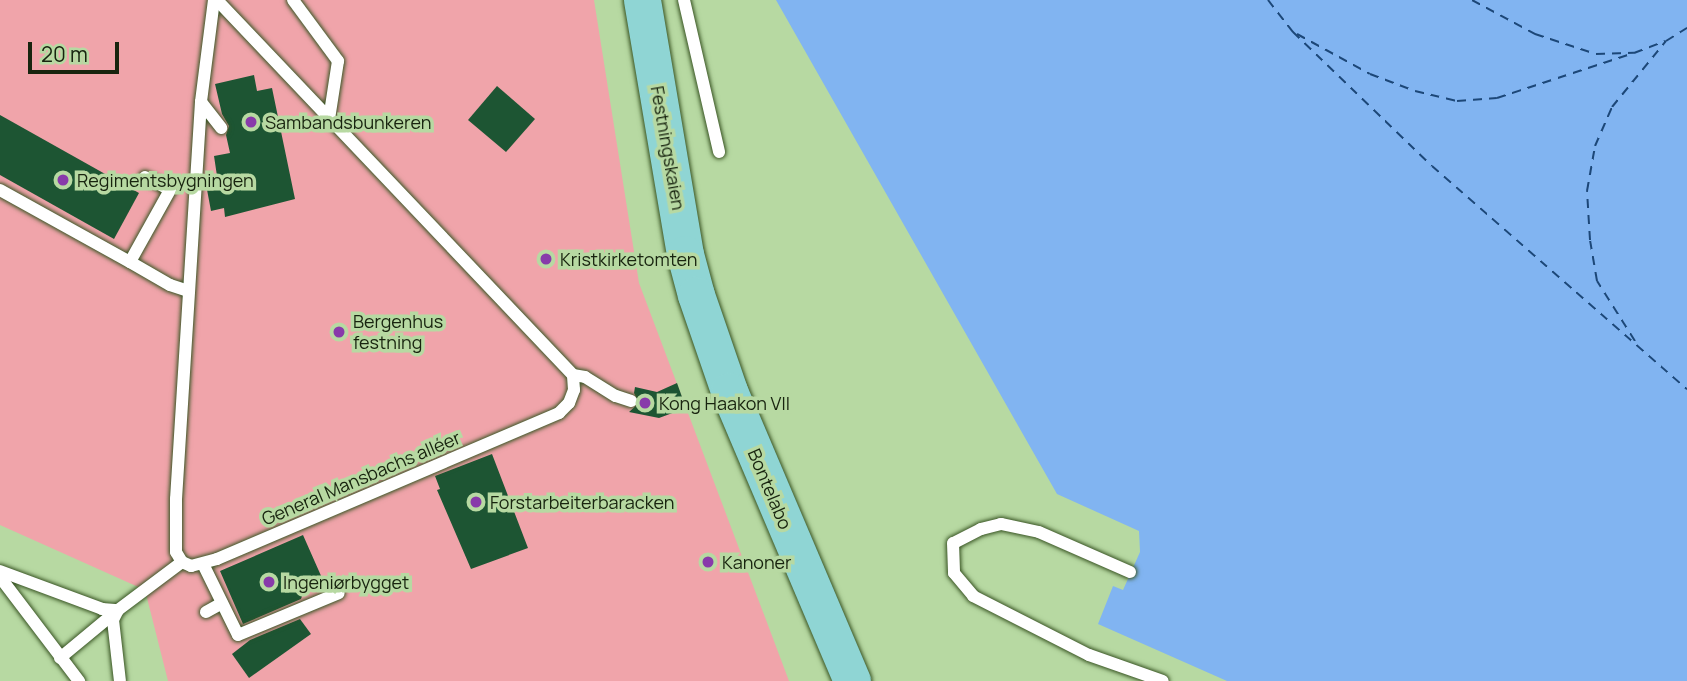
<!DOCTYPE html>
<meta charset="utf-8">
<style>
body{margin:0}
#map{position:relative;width:1687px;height:681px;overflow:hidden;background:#b7d9a2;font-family:Manrope,sans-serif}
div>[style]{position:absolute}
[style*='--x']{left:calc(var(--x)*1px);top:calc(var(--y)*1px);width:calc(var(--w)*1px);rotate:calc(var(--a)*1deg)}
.green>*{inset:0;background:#f0a4aa}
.water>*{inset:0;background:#81b4f1}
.ferry>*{height:2px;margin-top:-1px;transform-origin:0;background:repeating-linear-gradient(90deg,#1c4778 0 9px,transparent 0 16px)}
.building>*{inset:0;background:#1d5533}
.roads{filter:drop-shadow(0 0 2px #395524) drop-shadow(0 0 2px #395524)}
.lane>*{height:12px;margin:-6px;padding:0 6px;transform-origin:6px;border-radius:6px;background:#fff}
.primary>*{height:37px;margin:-18.5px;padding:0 18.5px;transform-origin:18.5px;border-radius:18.5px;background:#8fd5d4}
.dots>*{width:19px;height:19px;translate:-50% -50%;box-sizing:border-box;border:4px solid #b7d9a2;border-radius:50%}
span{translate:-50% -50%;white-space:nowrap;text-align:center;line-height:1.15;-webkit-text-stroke:7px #b7d9a2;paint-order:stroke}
.poi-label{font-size:18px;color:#18240f}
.left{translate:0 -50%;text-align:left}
.street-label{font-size:18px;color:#18240f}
.scale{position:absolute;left:28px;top:42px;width:91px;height:32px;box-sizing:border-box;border:4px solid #18240f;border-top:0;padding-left:9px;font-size:21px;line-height:24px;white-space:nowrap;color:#18240f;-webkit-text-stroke:5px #b7d9a2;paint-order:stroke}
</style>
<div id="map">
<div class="green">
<div style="clip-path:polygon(0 0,594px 0,639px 283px,789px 681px,168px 681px,145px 590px,0 525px)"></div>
</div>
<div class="water">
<div style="clip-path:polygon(776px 0,1687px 0,1687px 681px,1227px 681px,1098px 624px,1113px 586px,1123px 590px,1140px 552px,1139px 531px,1057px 494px)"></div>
</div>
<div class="ferry">
<div style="--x:1268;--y:0;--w:41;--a:52"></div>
<div style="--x:1293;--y:32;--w:193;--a:44"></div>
<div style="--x:1432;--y:166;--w:339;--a:41.2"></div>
<div style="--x:1472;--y:0;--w:72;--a:28.4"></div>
<div style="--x:1535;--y:34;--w:64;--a:18.2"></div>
<div style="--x:1596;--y:54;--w:38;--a:-2"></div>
<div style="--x:1634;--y:53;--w:34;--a:-21"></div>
<div style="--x:1666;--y:41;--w:25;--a:-32"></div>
<div style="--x:1297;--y:34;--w:83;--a:28.7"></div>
<div style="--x:1370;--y:74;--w:48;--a:20.7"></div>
<div style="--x:1415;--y:91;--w:43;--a:13.4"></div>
<div style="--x:1457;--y:101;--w:40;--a:-4.3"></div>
<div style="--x:1497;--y:98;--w:144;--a:-18.2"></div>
<div style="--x:1635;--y:341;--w:71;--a:-122.3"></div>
<div style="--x:1597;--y:281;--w:42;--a:-99.7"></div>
<div style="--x:1590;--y:240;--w:49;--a:-93.5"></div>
<div style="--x:1587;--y:191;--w:46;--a:-79.9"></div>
<div style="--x:1595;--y:146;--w:43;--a:-66.4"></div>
<div style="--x:1612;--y:107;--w:85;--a:-50.7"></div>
</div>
<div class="building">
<div style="clip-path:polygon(254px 75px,257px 91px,272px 88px,295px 199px,225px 217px,224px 208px,211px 211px,205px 179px,217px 176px,214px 156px,230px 153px,226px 135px,229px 126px,222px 114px,215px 84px)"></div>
<div style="clip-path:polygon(497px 86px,535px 119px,506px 152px,468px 120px)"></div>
<div style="clip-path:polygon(0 115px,139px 193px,114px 239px,0 175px)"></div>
<div style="clip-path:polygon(677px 383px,686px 408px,659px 418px,629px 412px,639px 403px,634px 393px,635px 387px,657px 392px)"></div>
<div style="clip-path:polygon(492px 454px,528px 548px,471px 569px,437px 490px,440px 489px,435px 476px)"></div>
<div style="clip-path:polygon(303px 535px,322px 578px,306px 585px,301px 599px,243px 624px,220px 571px)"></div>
<div style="clip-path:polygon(300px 619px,311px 634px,249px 678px,232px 654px,250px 640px)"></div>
</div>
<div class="roads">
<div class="lane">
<div style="--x:214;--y:0;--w:103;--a:97.3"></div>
<div style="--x:201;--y:102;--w:398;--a:93.6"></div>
<div style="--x:176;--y:499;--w:53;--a:90"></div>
<div style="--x:176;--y:552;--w:12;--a:59"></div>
<div style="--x:182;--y:562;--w:10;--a:24"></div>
<div style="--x:191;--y:566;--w:27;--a:-15"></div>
<div style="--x:217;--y:559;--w:372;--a:-23.1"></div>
<div style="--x:559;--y:413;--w:14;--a:-45"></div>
<div style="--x:569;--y:403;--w:14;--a:-69"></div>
<div style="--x:574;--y:390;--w:15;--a:-94"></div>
<div style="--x:573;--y:375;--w:517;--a:-133.51"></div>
<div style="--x:293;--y:0;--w:76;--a:53.6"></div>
<div style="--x:338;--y:61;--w:59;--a:98.8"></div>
<div style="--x:684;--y:0;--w:156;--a:77"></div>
<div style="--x:201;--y:102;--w:33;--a:52"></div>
<div style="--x:145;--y:177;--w:28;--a:27"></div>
<div style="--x:170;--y:190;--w:82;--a:119.1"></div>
<div style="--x:130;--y:262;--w:46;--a:29.9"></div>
<div style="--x:170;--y:285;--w:20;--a:18"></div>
<div style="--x:0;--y:190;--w:149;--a:29"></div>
<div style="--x:573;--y:375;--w:12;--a:9"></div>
<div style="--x:585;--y:377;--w:36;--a:32"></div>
<div style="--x:616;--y:396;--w:16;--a:18"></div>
<div style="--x:203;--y:564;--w:79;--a:63.8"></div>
<div style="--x:238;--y:635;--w:109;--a:-22.6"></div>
<div style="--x:0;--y:571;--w:109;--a:20.4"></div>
<div style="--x:102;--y:609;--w:16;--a:4"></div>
<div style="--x:118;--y:610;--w:80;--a:-36.9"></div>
<div style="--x:1130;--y:572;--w:99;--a:-156.3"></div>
<div style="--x:1039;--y:532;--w:39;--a:-168"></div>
<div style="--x:1001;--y:524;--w:21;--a:166"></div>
<div style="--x:981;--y:529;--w:31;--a:153"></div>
<div style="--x:953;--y:543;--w:30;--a:88"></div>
<div style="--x:954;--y:573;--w:30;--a:50"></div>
<div style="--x:973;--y:596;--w:130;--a:27"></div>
<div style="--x:1089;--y:655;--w:78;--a:19.4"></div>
<div style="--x:0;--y:577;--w:131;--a:52.8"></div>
<div style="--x:206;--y:612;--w:18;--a:-29"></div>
<div style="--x:60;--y:658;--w:75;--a:-39.6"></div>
<div style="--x:118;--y:610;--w:11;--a:117"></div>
<div style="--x:113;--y:620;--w:61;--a:83.5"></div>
</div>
<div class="primary">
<div style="--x:642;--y:0;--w:258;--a:80.4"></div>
<div style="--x:685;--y:254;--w:42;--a:75"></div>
<div style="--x:696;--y:295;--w:102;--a:71"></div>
<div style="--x:729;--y:391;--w:315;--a:67"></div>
</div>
</div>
<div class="dots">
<div style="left:251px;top:122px;background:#883aaa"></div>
<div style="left:63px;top:180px;background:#883aaa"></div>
<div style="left:546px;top:259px;background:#883aaa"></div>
<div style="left:339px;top:332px;background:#883aaa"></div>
<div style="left:645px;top:403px;background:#883aaa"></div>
<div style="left:476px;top:502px;background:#883aaa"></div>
<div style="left:708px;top:562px;background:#883aaa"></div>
<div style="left:269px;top:582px;background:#883aaa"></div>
</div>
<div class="poi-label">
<span class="left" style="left:265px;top:122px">Sambandsbunkeren</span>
<span class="left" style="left:77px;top:180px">Regimentsbygningen</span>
<span class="left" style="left:560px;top:259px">Kristkirketomten</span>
<span class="left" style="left:353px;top:332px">Bergenhus<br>festning</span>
<span class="left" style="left:659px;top:403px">Kong Haakon VII</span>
<span class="left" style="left:490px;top:502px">Forstarbeiterbaracken</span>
<span class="left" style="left:722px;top:562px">Kanoner</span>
<span class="left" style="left:283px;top:582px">Ingeniørbygget</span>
</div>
<div class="street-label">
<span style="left:668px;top:148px;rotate:80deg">Festningskaien</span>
<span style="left:361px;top:478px;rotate:-23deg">General Mansbachs alléer</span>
<span style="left:770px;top:489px;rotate:67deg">Bontelabo</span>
</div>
<div class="scale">20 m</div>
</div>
